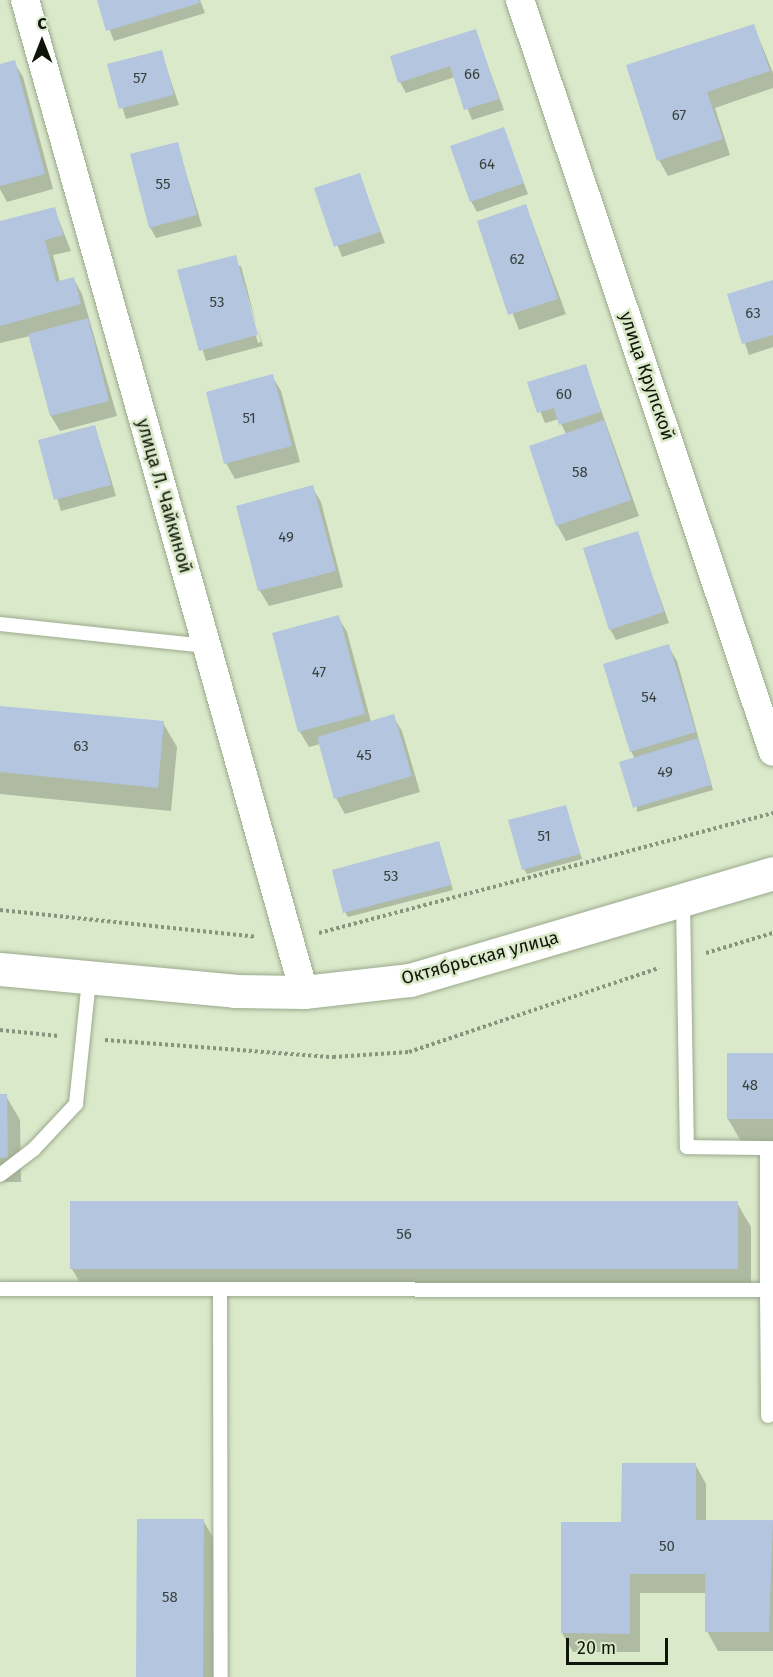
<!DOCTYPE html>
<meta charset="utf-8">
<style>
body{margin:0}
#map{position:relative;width:773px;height:1677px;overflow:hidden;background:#dae9ca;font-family:"Fira Sans",sans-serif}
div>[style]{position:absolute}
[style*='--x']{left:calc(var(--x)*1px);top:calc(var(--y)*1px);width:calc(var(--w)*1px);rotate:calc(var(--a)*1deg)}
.shadow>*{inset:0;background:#0003}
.building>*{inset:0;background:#b3c5df}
.path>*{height:4px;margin-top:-2px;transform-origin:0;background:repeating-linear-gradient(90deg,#89947d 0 3px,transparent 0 6px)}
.roads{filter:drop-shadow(0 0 2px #9ba98c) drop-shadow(0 0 2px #9ba98c)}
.lane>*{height:14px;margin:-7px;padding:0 7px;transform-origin:7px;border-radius:7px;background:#fff}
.street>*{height:28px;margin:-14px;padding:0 14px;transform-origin:14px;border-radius:14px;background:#fff}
.secondary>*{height:33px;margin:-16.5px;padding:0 16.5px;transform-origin:16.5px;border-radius:16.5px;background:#fff}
span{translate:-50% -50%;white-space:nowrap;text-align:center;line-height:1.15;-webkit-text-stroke:5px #dae9ca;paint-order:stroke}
.number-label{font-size:15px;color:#39413f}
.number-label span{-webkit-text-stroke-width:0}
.street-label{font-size:18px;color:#10150a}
.north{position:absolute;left:12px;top:12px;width:60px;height:60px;-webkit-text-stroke:4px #dae9ca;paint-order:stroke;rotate:0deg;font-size:16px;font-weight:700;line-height:24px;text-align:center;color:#10150a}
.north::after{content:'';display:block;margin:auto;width:21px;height:27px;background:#10150a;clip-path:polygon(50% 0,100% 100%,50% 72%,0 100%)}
.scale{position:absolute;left:566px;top:1638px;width:102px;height:27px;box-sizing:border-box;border:3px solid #10150a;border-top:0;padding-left:8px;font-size:18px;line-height:21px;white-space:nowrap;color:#10150a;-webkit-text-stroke:4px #dae9ca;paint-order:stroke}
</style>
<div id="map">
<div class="shadow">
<div style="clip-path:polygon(98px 0,200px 0,205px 13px,114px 41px)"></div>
<div style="clip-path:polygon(754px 26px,773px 73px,773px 88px,715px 108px,730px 155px,668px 176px,659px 160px)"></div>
<div style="clip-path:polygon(475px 30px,504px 110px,472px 120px,455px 77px,406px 93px,400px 82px)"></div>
<div style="clip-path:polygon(161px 52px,179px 105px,126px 119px,109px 65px)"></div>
<div style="clip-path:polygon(14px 62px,23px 77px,53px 189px,7px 202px,0 189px,0 66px)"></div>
<div style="clip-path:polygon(503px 129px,528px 194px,477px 212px,471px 201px)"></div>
<div style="clip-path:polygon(177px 143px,202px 226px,156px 238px,150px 227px)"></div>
<div style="clip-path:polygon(359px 175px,385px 243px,342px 257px,316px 189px)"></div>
<div style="clip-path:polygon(526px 206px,566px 314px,519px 330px,478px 222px)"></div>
<div style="clip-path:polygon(54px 208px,71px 251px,53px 255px,60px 282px,73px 278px,82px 294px,117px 416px,60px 431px,51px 416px,30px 336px,0 343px,0 222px)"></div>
<div style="clip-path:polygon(evenodd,235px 256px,263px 346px,206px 361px,179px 271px,235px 256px,237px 266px,241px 266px,261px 342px,258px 343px,237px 266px)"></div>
<div style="clip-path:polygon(773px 282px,773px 347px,749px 355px,728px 295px)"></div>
<div style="clip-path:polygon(585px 365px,639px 516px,566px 541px,557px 525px,566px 434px,559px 419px,545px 423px,529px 383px)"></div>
<div style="clip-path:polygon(272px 376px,281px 391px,300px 462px,235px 479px,226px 463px)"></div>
<div style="clip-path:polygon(95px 426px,116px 496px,61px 511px,39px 441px)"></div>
<div style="clip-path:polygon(312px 487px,321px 502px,343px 587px,269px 606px,260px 591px,238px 507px)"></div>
<div style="clip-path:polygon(637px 533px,669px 623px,616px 640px,610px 629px)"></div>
<div style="clip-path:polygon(338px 617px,347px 632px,371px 722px,393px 716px,402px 731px,420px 792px,345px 814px,336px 798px,320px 744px,309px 747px,300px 732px,274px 634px)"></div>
<div style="clip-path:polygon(668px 646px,677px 661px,713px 790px,637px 812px,635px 759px,631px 751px)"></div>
<div style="clip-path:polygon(0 707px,163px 723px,177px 747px,171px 811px,0 794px)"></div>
<div style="clip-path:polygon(565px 806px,582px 859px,527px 874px,524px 869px)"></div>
<div style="clip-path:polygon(439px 842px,453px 890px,348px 917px,345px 912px)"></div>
<div style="clip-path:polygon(773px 1054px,773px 1143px,742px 1143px,728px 1119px)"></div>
<div style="clip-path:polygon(0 1096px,6px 1096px,20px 1120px,21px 1182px,0 1182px)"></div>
<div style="clip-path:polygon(737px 1203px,751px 1227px,751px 1293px,86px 1293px,72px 1269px)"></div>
<div style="clip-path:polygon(695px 1464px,706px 1484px,706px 1521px,773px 1521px,773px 1651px,718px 1651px,707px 1631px,707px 1593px,640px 1593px,640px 1652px,573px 1652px,562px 1633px,623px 1523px)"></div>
<div style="clip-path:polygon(203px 1520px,217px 1545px,216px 1677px,138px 1677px)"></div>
</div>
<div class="building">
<div style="clip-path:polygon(97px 0,199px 0,200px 3px,106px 31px)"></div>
<div style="clip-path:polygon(754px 24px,770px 71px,707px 92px,723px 139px,657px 161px,626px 65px)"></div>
<div style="clip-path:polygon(476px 29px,499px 99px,464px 110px,450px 66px,398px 83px,390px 56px)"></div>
<div style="clip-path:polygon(162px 50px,174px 95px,119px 109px,107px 64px)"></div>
<div style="clip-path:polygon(15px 60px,45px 174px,0 186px,0 64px)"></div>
<div style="clip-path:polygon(504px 127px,524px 183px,470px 202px,450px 146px)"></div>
<div style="clip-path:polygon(178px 142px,197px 215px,149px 228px,130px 154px)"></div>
<div style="clip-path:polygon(360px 173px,380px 232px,334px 247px,314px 188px)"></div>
<div style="clip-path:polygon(526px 204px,558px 299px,508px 315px,477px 221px)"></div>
<div style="clip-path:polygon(55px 207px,63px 235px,45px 240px,56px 282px,74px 277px,81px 304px,0 326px,0 221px)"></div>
<div style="clip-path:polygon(236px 255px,258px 335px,199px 351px,177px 270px)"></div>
<div style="clip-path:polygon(773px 280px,773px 335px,742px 344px,727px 294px)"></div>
<div style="clip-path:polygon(88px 318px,109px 401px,50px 416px,28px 334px)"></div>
<div style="clip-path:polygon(586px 364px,601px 412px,559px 425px,554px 408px,537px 413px,527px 382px)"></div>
<div style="clip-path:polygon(273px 374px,292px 446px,224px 464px,206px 392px)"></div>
<div style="clip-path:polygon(604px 420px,631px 500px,556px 526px,529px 446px)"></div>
<div style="clip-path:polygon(95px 425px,111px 485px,54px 500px,38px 440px)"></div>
<div style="clip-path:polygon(313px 485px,336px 571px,258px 591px,236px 506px)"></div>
<div style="clip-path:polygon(638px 531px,664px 612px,609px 630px,583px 548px)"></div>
<div style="clip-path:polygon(339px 615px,365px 714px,298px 732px,272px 633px)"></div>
<div style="clip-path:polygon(669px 644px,696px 732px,630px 752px,603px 664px)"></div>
<div style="clip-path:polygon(0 706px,164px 721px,158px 788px,0 772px)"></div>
<div style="clip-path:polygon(394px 714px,412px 776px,334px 799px,317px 737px)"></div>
<div style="clip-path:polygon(698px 738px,711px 785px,633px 808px,619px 762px)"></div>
<div style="clip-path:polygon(566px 805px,580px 854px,522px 870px,508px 820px)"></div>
<div style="clip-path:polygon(439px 841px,451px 885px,343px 913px,332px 870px)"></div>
<div style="clip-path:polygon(727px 1053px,773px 1053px,773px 1119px,727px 1119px)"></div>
<div style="clip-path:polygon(0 1094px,7px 1094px,8px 1158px,0 1158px)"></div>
<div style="clip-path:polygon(70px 1201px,738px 1201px,738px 1269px,70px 1269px)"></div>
<div style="clip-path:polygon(622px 1463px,696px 1463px,696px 1520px,773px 1520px,769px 1632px,705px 1632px,705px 1574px,630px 1574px,630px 1634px,561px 1633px,561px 1522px,621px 1522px)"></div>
<div style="clip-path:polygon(137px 1519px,204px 1519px,203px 1677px,136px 1677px)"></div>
</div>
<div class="path">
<div style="--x:0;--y:910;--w:257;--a:6"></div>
<div style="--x:319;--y:933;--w:470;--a:-14.8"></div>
<div style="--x:706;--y:953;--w:70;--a:-16.6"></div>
<div style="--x:0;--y:1030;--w:59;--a:5.8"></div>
<div style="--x:105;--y:1040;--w:229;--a:4.3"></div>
<div style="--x:333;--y:1057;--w:76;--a:-3.8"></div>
<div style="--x:409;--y:1052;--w:264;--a:-18.6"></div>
</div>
<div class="roads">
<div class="lane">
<div style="--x:0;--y:624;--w:207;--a:6.1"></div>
<div style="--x:683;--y:901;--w:246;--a:89.1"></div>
<div style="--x:687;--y:1147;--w:86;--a:0.7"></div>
<div style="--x:0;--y:1175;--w:43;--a:-37.4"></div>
<div style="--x:34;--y:1149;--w:62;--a:-47"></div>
<div style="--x:76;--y:1104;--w:125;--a:-84"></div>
<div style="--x:0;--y:1289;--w:767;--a:0.07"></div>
<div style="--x:767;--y:1290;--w:142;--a:-90"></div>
<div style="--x:220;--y:1289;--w:388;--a:89.9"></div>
<div style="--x:767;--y:1290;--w:126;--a:89.5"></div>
</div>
<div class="street">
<div style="--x:25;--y:0;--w:1030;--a:74.29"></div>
<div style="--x:520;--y:0;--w:793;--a:71.41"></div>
</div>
<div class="secondary">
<div style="--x:0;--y:969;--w:236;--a:5.3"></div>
<div style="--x:235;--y:991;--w:69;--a:0.8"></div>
<div style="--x:304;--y:992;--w:107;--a:-6.5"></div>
<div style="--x:410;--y:980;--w:378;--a:-16.4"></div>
</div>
</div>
<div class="number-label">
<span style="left:472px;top:75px">66</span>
<span style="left:140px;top:79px">57</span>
<span style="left:679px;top:116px">67</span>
<span style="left:487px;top:165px">64</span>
<span style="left:163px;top:185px">55</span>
<span style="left:517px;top:260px">62</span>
<span style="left:217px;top:303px">53</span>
<span style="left:753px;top:314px">63</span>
<span style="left:564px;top:395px">60</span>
<span style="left:249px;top:419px">51</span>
<span style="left:580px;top:473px">58</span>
<span style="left:286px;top:538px">49</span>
<span style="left:319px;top:673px">47</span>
<span style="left:649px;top:698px">54</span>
<span style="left:81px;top:747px">63</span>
<span style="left:364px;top:756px">45</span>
<span style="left:665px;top:773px">49</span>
<span style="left:544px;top:837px">51</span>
<span style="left:391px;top:877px">53</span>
<span style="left:750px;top:1086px">48</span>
<span style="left:404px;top:1235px">56</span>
<span style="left:667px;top:1547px">50</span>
<span style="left:170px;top:1598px">58</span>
</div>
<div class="street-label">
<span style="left:647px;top:376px;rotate:71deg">улица Крупской</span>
<span style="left:164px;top:496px;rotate:74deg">улица Л. Чайкиной</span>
<span style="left:480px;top:958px;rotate:-15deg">Октябрьская улица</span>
</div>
<div class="north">С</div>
<div class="scale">20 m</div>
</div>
